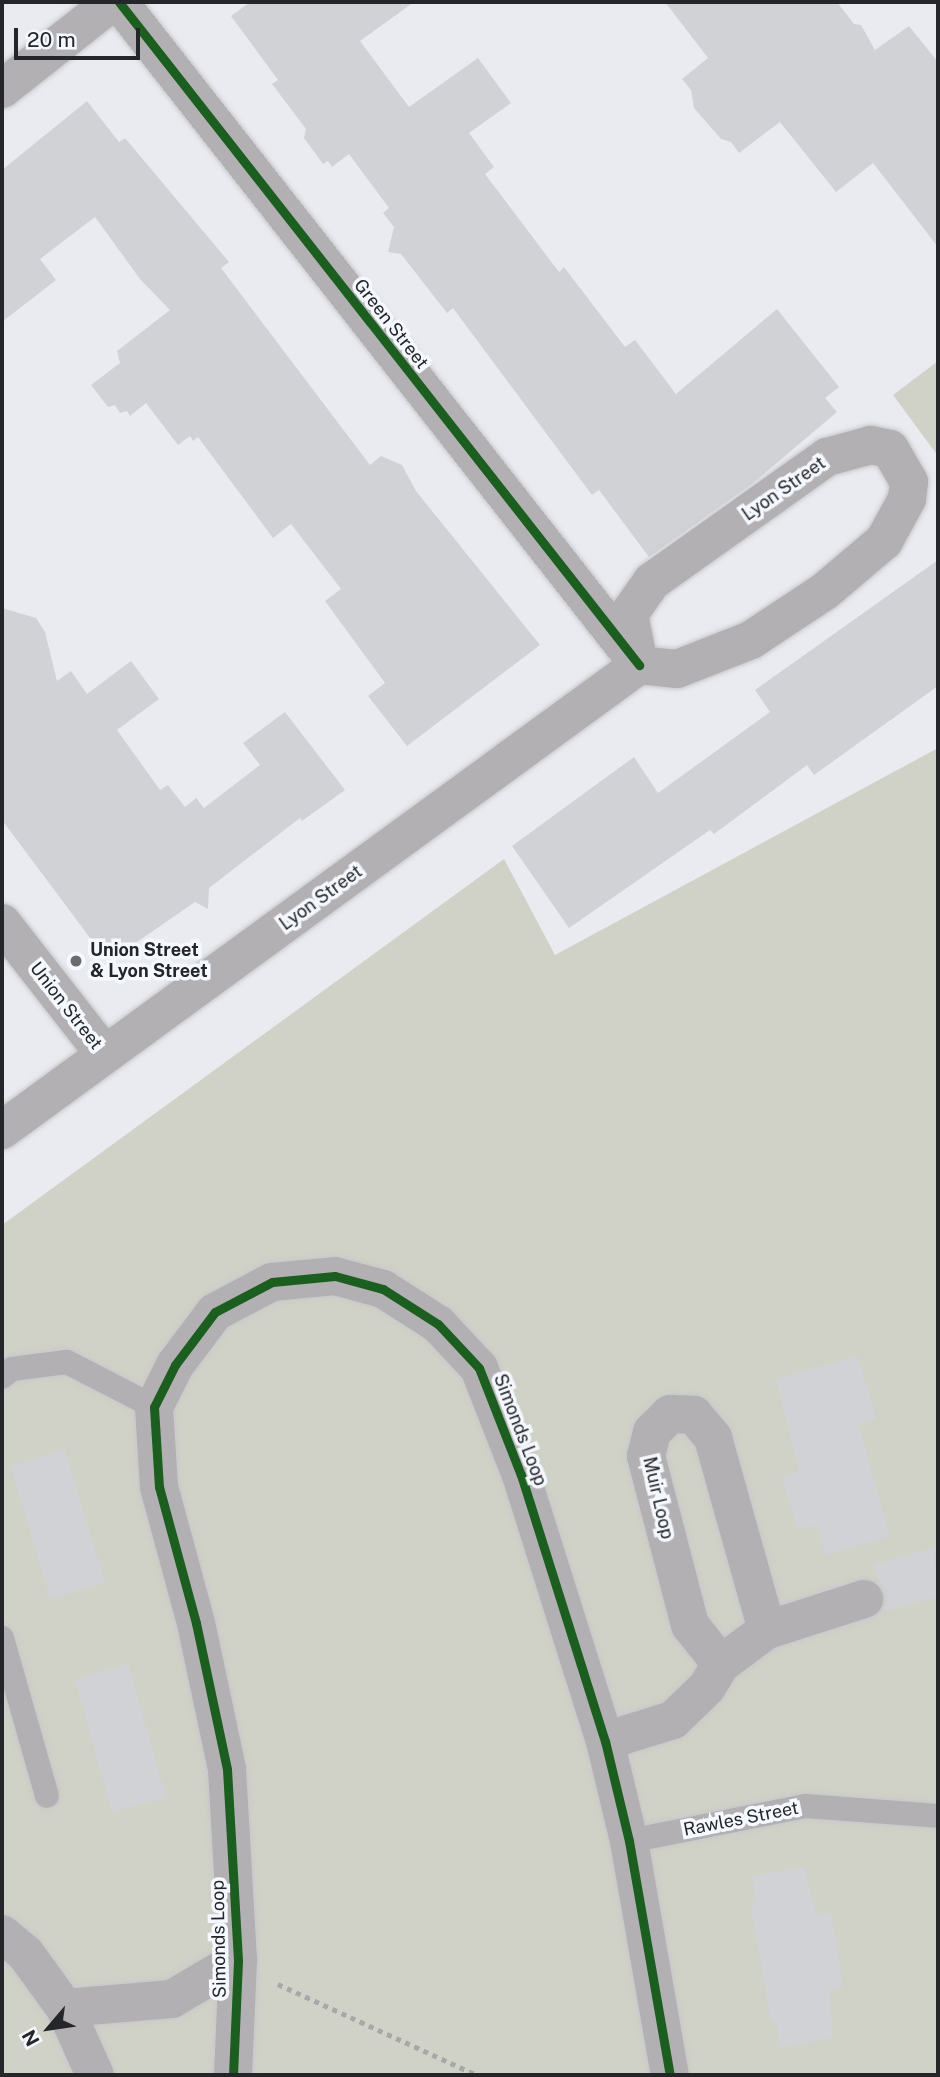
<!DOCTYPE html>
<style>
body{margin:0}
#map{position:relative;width:940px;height:2077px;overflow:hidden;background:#eaebf0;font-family:"Public Sans",sans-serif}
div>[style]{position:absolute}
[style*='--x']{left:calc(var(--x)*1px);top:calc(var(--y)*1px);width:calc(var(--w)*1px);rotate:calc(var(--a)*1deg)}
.green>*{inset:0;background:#d0d2c7}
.building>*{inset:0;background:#d1d2d6}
.path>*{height:4.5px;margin-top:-2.25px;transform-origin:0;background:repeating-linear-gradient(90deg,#a9a8a9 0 5px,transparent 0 10px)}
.roads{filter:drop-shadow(0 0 2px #c7c8cb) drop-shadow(0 0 2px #c7c8cb)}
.service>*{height:24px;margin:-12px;padding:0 12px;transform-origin:12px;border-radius:12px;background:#b2b0b2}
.minor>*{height:38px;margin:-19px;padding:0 19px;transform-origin:19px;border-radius:19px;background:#b2b0b2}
.cycleway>*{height:9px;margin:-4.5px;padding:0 4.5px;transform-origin:4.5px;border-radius:4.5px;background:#1b5e20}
.dots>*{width:19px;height:19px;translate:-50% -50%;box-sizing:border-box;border:4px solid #f5f8fe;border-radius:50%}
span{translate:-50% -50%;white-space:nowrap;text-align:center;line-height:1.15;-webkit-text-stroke:7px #f5f8fe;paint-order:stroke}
.street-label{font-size:18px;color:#252629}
.poi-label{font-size:18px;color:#252629;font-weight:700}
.left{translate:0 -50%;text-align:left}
.frame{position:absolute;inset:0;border:4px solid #252629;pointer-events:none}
.north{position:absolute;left:14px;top:1993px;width:70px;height:70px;-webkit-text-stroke:5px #f5f8fe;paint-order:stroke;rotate:241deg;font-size:19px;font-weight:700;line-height:28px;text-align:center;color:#252629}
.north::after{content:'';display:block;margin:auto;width:24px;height:32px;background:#252629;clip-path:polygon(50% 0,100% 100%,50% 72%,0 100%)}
.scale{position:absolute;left:14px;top:28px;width:126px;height:32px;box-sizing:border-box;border:4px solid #252629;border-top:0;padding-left:9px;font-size:21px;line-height:24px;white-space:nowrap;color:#252629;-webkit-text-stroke:5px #f5f8fe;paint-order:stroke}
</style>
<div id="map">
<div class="green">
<div style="clip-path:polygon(938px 361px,938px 456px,893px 395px)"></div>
<div style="clip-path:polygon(938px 748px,938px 2075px,2px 2075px,2px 1225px,504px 859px,555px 955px)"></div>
</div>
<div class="building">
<div style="clip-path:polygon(250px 2px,414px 2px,360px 41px,409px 107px,478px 58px,511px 103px,469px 133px,494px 167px,485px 174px,559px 272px,564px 267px,625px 347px,635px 340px,676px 394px,777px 309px,839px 387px,825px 398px,837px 412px,753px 483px,649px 557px,599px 490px,592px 495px,453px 308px,447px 313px,401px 254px,388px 252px,394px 227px,383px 213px,389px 208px,349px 154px,332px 167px,328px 161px,323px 164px,304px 138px,306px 129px,272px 84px,278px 80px,231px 16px)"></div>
<div style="clip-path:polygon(665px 2px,837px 2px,854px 24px,861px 25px,875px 50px,909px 26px,938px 62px,938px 247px,873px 163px,836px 192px,780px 122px,739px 153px,731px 142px,721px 139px,694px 108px,691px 90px,682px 79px,708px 58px)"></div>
<div style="clip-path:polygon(87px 101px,119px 142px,125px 138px,229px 262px,221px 268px,370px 465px,381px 456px,402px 465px,416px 491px,540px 645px,407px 746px,368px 696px,385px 683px,325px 601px,341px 589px,291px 524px,273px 538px,198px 437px,193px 441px,190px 436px,178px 445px,146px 403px,130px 416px,127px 411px,120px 413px,115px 405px,108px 407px,91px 385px,120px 363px,117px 351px,170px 310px,140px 279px,95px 217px,40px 259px,56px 280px,2px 322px,2px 170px)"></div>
<div style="clip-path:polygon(938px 560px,938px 686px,814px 775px,807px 765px,714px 834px,710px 830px,569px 928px,512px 846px,634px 757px,658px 793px,770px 712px,755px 690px)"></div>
<div style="clip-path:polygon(2px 608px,36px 618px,45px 632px,57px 681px,71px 671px,87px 694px,131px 661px,159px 699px,117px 730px,160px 790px,168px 785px,185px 807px,196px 798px,204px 808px,260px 765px,243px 743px,285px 712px,345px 790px,302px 821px,300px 818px,209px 888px,208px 909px,195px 902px,108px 962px,2px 820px)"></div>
<div style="clip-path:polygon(858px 1356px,876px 1419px,858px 1424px,890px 1536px,825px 1555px,817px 1525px,798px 1530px,782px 1476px,799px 1471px,776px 1379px)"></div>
<div style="clip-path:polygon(65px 1450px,105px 1583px,50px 1599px,11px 1466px)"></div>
<div style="clip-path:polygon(933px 1548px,938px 1597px,885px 1611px,885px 1593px,873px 1565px)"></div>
<div style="clip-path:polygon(128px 1664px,166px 1798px,112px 1812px,75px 1679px)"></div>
<div style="clip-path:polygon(804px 1867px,816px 1915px,831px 1913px,843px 1987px,829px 1990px,833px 2038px,780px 2048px,776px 2020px,771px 2021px,751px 1905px,756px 1904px,752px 1876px)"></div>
</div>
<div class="path">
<div style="--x:278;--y:1984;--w:219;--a:24.6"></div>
</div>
<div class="roads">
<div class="service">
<div style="--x:2;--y:1377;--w:13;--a:-39"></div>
<div style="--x:12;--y:1369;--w:55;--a:-7.3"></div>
<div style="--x:67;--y:1362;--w:98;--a:27.3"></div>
<div style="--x:2;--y:1638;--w:164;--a:74.1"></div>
<div style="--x:629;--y:1841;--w:180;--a:-11.2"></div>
<div style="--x:806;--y:1806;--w:132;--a:4.3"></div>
</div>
<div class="minor">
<div style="--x:119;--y:2;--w:843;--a:51.89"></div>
<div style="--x:2;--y:89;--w:140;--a:-38.3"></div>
<div style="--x:871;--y:445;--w:19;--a:12"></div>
<div style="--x:890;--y:449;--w:38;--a:60"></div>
<div style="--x:909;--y:482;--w:17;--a:97"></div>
<div style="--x:907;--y:499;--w:48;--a:118.7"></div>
<div style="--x:884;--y:541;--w:77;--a:139.7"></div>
<div style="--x:825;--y:591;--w:89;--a:146.5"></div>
<div style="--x:751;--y:640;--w:79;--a:158.6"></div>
<div style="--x:677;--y:669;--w:38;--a:-174"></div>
<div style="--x:639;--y:665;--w:52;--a:-101.1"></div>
<div style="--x:629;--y:614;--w:39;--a:-55"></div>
<div style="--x:651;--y:582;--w:216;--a:-35.4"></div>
<div style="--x:827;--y:457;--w:46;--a:-15.3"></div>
<div style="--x:2;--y:923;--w:167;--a:52"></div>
<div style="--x:2;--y:1130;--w:789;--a:-36.13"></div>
<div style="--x:721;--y:1664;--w:50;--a:-128.5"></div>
<div style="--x:690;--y:1625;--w:175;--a:-104.6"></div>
<div style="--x:646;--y:1456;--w:25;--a:-76"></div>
<div style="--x:652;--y:1432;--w:25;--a:-45"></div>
<div style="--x:670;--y:1414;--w:24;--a:2"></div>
<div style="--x:694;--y:1415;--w:30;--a:50"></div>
<div style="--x:713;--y:1438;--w:199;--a:74.3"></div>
<div style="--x:605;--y:1741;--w:71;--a:-17.2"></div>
<div style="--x:673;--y:1720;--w:47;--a:-44.1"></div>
<div style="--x:707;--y:1687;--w:27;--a:-59"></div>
<div style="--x:721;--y:1664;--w:57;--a:-36.5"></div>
<div style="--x:767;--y:1630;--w:102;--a:-17.7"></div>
<div style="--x:2;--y:1934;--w:30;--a:40"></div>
<div style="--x:25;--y:1953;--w:68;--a:54"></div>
<div style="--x:65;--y:2008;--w:73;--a:65.9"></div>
<div style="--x:65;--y:2008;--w:107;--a:-4.8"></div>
<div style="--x:172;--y:1999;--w:77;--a:-30.6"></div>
<div style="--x:233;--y:2075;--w:115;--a:-87.5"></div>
<div style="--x:238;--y:1960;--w:191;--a:-93.3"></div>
<div style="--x:227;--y:1769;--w:149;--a:-102"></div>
<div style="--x:196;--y:1623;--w:141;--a:-105.2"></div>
<div style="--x:159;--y:1487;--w:80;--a:-93.6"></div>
<div style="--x:154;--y:1407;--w:47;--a:-63.4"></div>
<div style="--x:175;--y:1365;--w:66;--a:-53"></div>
<div style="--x:215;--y:1312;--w:64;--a:-27.8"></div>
<div style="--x:272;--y:1282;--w:63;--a:-5.4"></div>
<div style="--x:335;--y:1276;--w:50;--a:15.2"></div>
<div style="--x:383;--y:1289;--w:65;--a:32.5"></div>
<div style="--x:438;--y:1324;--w:60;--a:47"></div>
<div style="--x:479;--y:1368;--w:115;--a:68.6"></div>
<div style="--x:521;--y:1475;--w:279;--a:72.5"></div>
<div style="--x:605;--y:1741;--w:103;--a:76.5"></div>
<div style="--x:629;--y:1841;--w:238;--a:80.1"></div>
</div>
</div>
<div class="cycleway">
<div style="--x:119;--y:2;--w:843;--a:51.89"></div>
<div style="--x:233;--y:2075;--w:115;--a:-87.5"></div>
<div style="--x:238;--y:1960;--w:191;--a:-93.3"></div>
<div style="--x:227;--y:1769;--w:149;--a:-102"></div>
<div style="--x:196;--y:1623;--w:141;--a:-105.2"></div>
<div style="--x:159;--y:1487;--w:80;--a:-93.6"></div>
<div style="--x:154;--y:1407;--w:47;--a:-63.4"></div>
<div style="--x:175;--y:1365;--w:66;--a:-53"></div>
<div style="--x:215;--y:1312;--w:64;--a:-27.8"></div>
<div style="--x:272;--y:1282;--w:63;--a:-5.4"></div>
<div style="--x:335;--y:1276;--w:50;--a:15.2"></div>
<div style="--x:383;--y:1289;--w:65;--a:32.5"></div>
<div style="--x:438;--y:1324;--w:60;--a:47"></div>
<div style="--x:479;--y:1368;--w:115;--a:68.6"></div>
<div style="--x:521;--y:1475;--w:279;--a:72.5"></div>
<div style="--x:605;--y:1741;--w:103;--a:76.5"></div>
<div style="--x:629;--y:1841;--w:238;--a:80.1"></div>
</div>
<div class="dots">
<div style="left:76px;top:961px;background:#6a6b6f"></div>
</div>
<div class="street-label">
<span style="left:391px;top:324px;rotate:52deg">Green Street</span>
<span style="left:784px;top:489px;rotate:-35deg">Lyon Street</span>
<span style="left:321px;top:898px;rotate:-36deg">Lyon Street</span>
<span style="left:66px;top:1006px;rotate:52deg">Union Street</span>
<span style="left:520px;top:1430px;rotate:69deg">Simonds Loop</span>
<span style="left:658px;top:1498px;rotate:77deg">Muir Loop</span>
<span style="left:741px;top:1819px;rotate:-11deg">Rawles Street</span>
<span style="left:219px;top:1939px;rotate:-91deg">Simonds Loop</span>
</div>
<div class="poi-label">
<span class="left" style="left:90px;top:961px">Union Street<br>&amp; Lyon Street</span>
</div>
<div class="frame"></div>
<div class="north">N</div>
<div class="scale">20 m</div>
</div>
